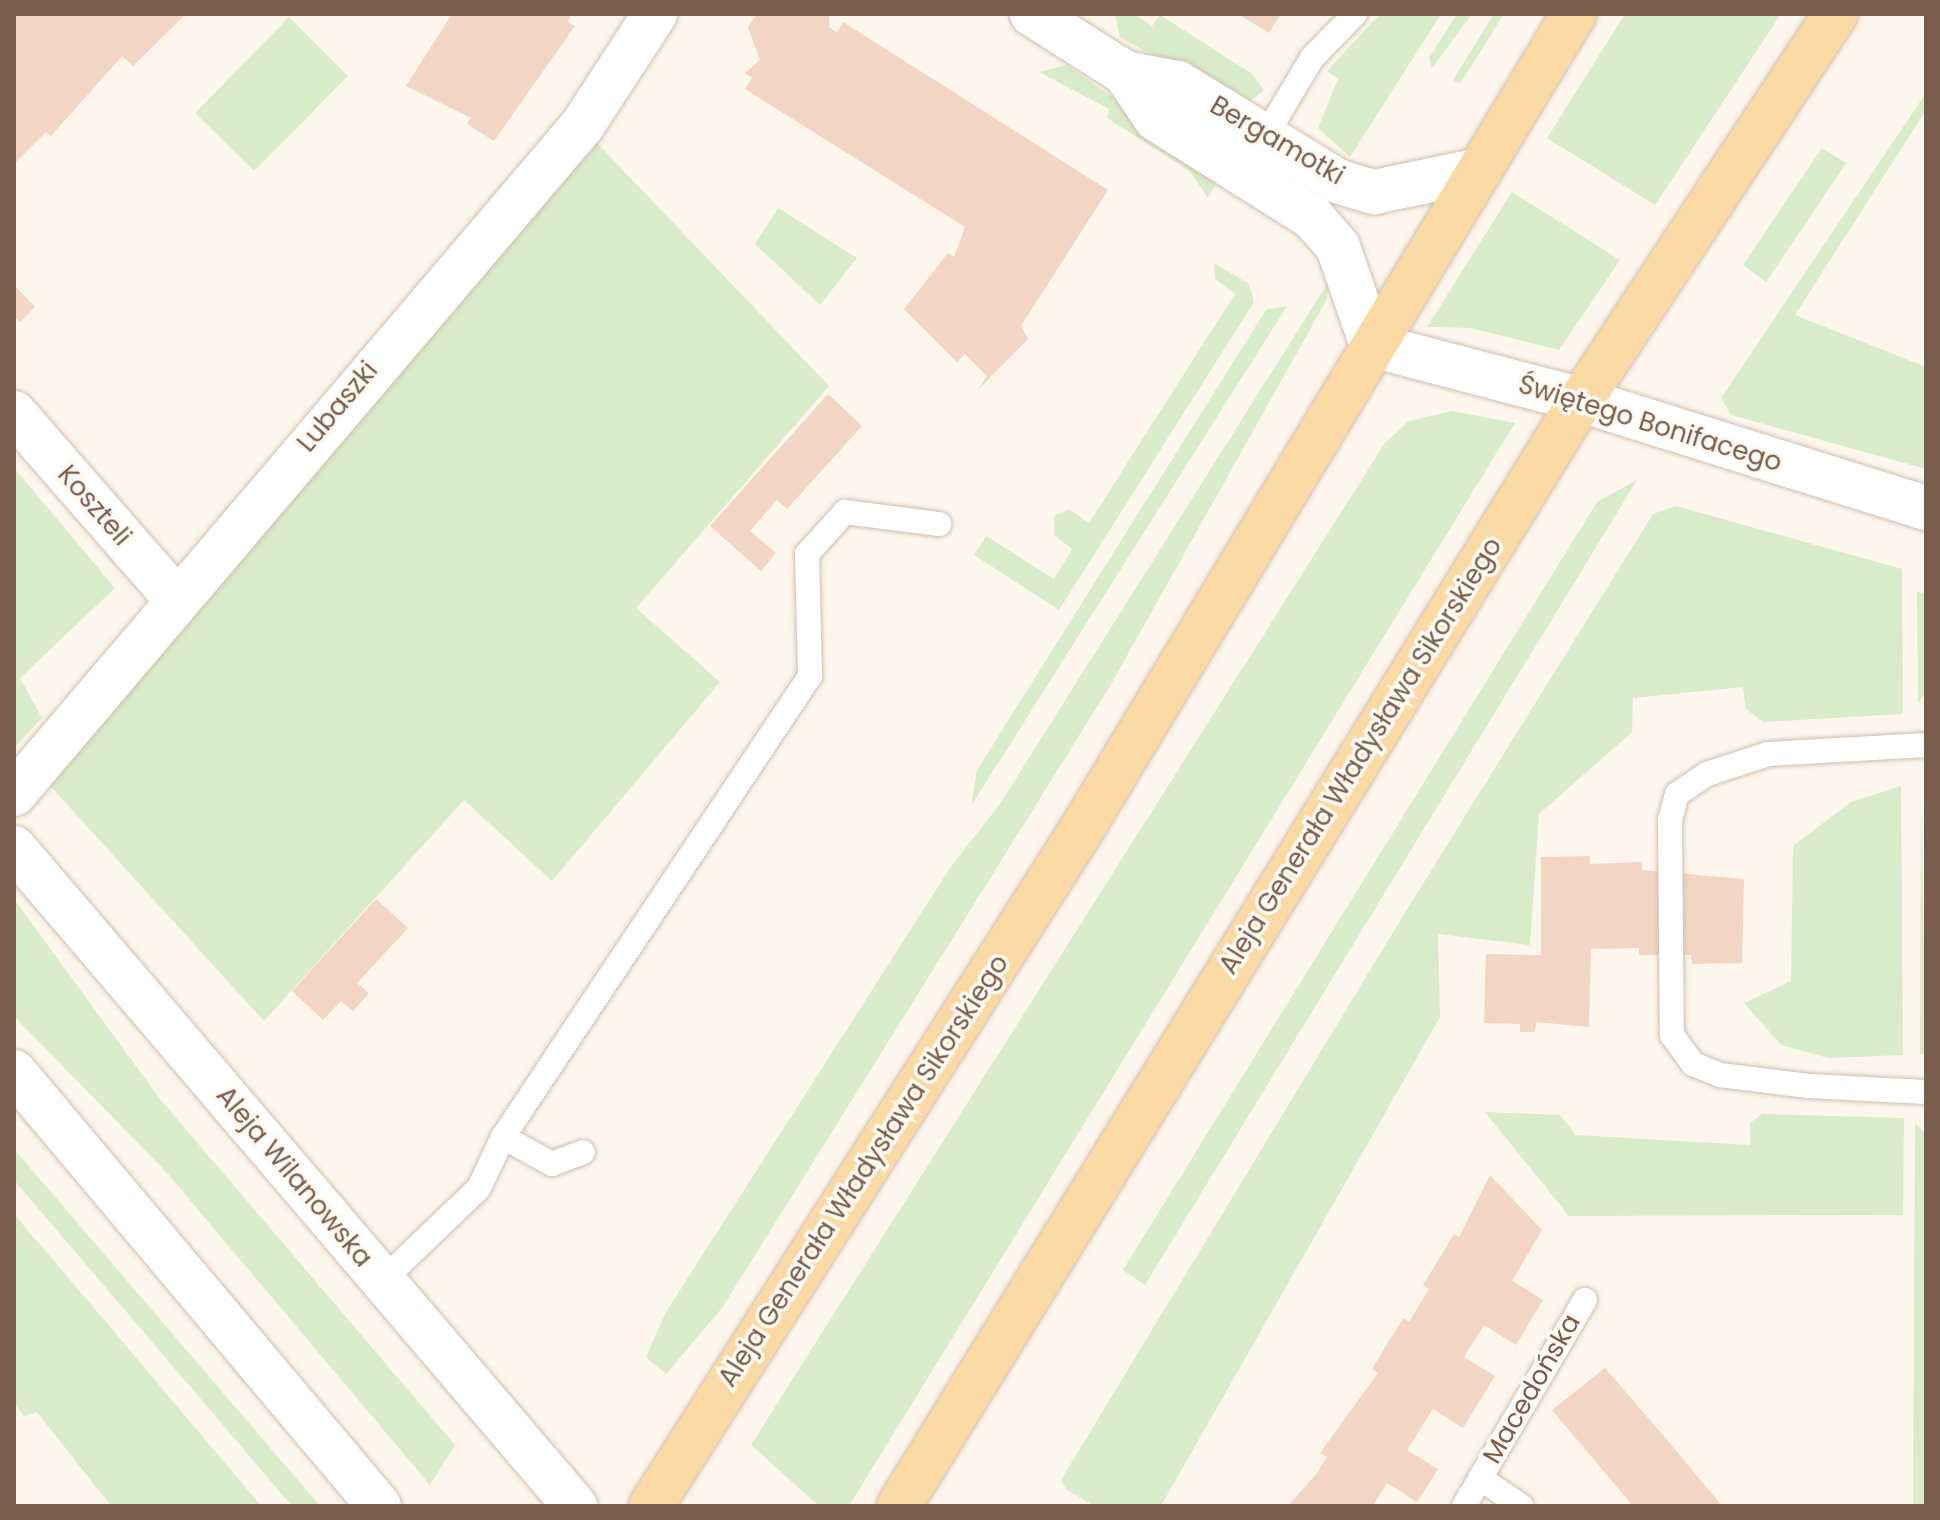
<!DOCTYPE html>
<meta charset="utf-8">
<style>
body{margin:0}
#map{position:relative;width:1940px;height:1520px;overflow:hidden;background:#fdf6ec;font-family:Poppins,sans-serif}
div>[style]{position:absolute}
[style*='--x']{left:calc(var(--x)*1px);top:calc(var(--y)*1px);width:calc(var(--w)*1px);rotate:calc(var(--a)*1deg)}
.green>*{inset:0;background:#d8ecc9}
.building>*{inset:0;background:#f3d5c3}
.roads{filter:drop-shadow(0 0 2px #d1beb0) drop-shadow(0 0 2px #d1beb0)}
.service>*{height:24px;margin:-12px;padding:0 12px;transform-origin:12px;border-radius:12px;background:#fff}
.minor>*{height:44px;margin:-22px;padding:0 22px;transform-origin:22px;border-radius:22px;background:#fff}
.tertiary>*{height:44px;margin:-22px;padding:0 22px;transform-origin:22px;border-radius:22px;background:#fff}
.secondary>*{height:44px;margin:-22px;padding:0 22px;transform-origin:22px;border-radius:22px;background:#fff}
.primary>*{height:44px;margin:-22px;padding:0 22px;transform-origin:22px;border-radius:22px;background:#fbd9a5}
span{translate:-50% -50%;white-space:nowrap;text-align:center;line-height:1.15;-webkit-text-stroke:7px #fffaf3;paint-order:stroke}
.street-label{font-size:26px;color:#7a5c4d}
.frame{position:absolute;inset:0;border:16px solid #7a5c4d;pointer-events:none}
</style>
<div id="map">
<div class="green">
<div style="clip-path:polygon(1115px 14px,1134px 14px,1152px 26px,1160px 15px,1251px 73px,1264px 90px,1248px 103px,1192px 75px,1120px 38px)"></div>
<div style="clip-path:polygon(1380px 14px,1441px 14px,1350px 157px,1318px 128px,1338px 79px,1327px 71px)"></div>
<div style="clip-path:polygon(1457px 14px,1472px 14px,1432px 68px,1429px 58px)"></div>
<div style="clip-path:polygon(1494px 14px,1504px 14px,1460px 84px,1453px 80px)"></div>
<div style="clip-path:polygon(1625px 14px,1781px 14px,1655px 205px,1547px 138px)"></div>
<div style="clip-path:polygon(289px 17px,348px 76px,254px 171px,195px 113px)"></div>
<div style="clip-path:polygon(1066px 65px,1223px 173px,1208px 198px,1189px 170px,1107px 118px,1109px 109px,1039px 72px)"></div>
<div style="clip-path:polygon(1926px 93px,1926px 110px,1795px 315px,1926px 367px,1926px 469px,1731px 415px,1721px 398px)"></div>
<div style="clip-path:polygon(597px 143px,829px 386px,636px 608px,720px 682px,552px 881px,464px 800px,264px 1021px,44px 779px)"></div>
<div style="clip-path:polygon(1822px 148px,1846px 163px,1766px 282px,1743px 265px)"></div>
<div style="clip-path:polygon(1512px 192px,1620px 260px,1559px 350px,1470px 328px,1427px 327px)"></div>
<div style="clip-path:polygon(778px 208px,857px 258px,820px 305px,755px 244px)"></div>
<div style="clip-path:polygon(1214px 263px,1249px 284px,1254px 302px,1059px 610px,974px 555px,986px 536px,1054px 579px,1072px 549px,1054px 535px,1054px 516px,1069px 509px,1089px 523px,1235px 294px,1215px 279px)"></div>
<div style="clip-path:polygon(1329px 281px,1326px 301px,1110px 686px,722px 1308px,666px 1374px,646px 1357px,666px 1312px,952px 865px,1000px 804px)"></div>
<div style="clip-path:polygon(1287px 306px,971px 806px,977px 770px,1266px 310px)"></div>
<div style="clip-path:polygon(1452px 411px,1515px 423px,849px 1506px,819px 1506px,751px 1445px,1385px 443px,1409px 421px)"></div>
<div style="clip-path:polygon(14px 468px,115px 588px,20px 678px,42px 718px,14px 748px)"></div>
<div style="clip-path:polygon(1637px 480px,1145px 1285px,1123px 1270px,1597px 502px)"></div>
<div style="clip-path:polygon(1676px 506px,1902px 569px,1903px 714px,1763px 722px,1746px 709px,1743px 687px,1633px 698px,1632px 732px,1539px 814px,1530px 945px,1438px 934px,1440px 1017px,1161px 1506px,1094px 1506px,1066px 1489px,1061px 1480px,1406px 911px,1653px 514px)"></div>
<div style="clip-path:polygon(1917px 592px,1926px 594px,1926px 693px,1918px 703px)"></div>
<div style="clip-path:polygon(1901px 786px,1903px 1055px,1828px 1058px,1781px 1045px,1744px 1003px,1791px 981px,1793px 846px,1851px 802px)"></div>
<div style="clip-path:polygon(1921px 798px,1926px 1053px,1920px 1055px)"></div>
<div style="clip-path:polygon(14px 899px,160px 1099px,455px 1445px,430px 1485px,168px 1174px,14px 1016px)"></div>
<div style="clip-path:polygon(1485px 1112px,1560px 1115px,1576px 1135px,1750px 1145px,1750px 1123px,1762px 1114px,1904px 1118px,1903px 1215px,1569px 1216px)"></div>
<div style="clip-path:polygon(1915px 1123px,1926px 1135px,1926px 1506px,1913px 1506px)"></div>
<div style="clip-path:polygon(14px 1149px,320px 1506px,292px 1506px,14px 1180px)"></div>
<div style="clip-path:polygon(14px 1214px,111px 1328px,261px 1506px,111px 1506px,37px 1412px,24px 1416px,14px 1403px)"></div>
</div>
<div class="building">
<div style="clip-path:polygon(14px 14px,181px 14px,183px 17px,133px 66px,122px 56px,51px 136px,46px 132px,14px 164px)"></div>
<div style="clip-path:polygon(452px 14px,572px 14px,567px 22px,575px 26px,494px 141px,467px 124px,471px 118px,406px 86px)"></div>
<div style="clip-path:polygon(757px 14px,830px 14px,829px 27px,837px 33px,843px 22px,1108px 190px,1021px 326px,1028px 339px,977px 391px,987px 376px,965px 354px,957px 362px,904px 309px,948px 253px,954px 257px,965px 227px,745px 89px,752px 78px,745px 73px,760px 60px,748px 27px)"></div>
<div style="clip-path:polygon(1238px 14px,1281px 14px,1269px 33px)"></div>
<div style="clip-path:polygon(14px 285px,35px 307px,20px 322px,14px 316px)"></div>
<div style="clip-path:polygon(828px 394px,862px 426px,787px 509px,777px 500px,750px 531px,776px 553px,761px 571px,710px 526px)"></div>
<div style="clip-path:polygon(1590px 856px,1590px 864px,1642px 862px,1642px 870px,1744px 879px,1742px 963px,1692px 964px,1691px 955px,1639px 955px,1639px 948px,1591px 949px,1589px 1027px,1536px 1022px,1535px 1032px,1520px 1032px,1520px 1024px,1484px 1023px,1486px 954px,1541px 955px,1541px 857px)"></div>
<div style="clip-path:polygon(376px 899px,408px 928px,357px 983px,369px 993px,353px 1011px,341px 1001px,323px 1020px,292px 991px)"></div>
<div style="clip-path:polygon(1490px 1175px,1542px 1230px,1512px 1281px,1543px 1300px,1516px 1345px,1484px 1325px,1464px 1357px,1495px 1376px,1463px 1428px,1433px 1409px,1407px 1450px,1438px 1469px,1417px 1502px,1387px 1483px,1373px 1506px,1288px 1506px,1317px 1473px,1327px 1457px,1320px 1453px,1378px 1373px,1372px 1369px,1403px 1318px,1409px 1322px,1429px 1289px,1423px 1285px,1454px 1234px,1459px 1237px)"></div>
<div style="clip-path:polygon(1605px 1368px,1668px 1441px,1722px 1506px,1633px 1506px,1552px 1410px)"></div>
</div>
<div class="roads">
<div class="service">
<div style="--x:1266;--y:135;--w:90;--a:-59.1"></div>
<div style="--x:1312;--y:58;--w:62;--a:-45.7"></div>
<div style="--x:1926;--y:745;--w:158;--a:176.7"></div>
<div style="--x:1768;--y:754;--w:64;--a:161.8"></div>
<div style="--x:1707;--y:774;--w:36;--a:146"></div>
<div style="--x:1677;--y:794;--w:28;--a:105"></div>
<div style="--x:1670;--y:821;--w:214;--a:89.5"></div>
<div style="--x:1672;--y:1035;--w:36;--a:54"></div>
<div style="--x:1693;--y:1064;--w:29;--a:22"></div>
<div style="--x:1720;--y:1075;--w:89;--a:7.1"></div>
<div style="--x:1808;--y:1086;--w:118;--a:2.9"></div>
<div style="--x:503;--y:1137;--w:56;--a:28.9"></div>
<div style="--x:552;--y:1164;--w:33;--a:-21"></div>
<div style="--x:382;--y:1281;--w:134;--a:-43.8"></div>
<div style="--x:479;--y:1188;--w:56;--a:-64.8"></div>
<div style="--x:503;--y:1137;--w:554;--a:-56.34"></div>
<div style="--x:810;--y:676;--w:122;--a:-91.4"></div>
<div style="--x:807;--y:554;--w:57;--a:-47.9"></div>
<div style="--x:845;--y:512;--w:95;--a:7.3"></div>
<div style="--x:1480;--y:1478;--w:50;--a:34.3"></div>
<div style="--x:1464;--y:1506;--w:239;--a:-59.6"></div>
</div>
<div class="minor">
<div style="--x:1032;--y:14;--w:110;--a:32.4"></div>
<div style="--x:1125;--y:73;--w:54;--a:10.7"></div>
<div style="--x:1178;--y:83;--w:187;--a:31.6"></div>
<div style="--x:1337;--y:181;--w:39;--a:17"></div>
<div style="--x:1374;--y:192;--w:108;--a:-11.7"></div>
<div style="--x:1125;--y:73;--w:55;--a:56"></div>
<div style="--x:1156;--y:119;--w:186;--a:32.2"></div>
<div style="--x:1313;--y:218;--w:38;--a:49"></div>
<div style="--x:1338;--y:247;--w:104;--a:70.9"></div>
<div style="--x:14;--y:413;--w:247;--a:48.9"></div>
<div style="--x:14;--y:794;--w:877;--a:-49.63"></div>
<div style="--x:582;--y:126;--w:134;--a:-56.9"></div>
</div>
<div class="tertiary">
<div style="--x:1372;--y:345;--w:216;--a:14.7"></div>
<div style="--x:1581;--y:400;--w:362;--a:17.4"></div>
</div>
<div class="secondary">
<div style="--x:14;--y:848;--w:865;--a:49.55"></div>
<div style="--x:14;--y:1072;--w:567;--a:49.94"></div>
</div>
<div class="primary">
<div style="--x:651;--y:1506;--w:799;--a:-57.52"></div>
<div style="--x:1080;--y:832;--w:956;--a:-58.87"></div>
<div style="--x:899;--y:1506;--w:1299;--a:-58.34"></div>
<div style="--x:1581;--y:400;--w:463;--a:-56.6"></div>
</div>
</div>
<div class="street-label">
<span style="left:1277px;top:141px;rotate:30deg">Bergamotki</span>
<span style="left:338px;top:407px;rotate:-50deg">Lubaszki</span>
<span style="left:1650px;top:424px;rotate:17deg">Świętego Bonifacego</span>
<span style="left:94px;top:506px;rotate:49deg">Koszteli</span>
<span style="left:1361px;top:756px;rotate:-58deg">Aleja Generała Władysława Sikorskiego</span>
<span style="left:864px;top:1171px;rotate:-57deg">Aleja Generała Władysława Sikorskiego</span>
<span style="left:294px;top:1177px;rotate:50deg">Aleja Wilanowska</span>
<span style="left:1532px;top:1389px;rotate:-60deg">Macedońska</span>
</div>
<div class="frame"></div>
</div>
